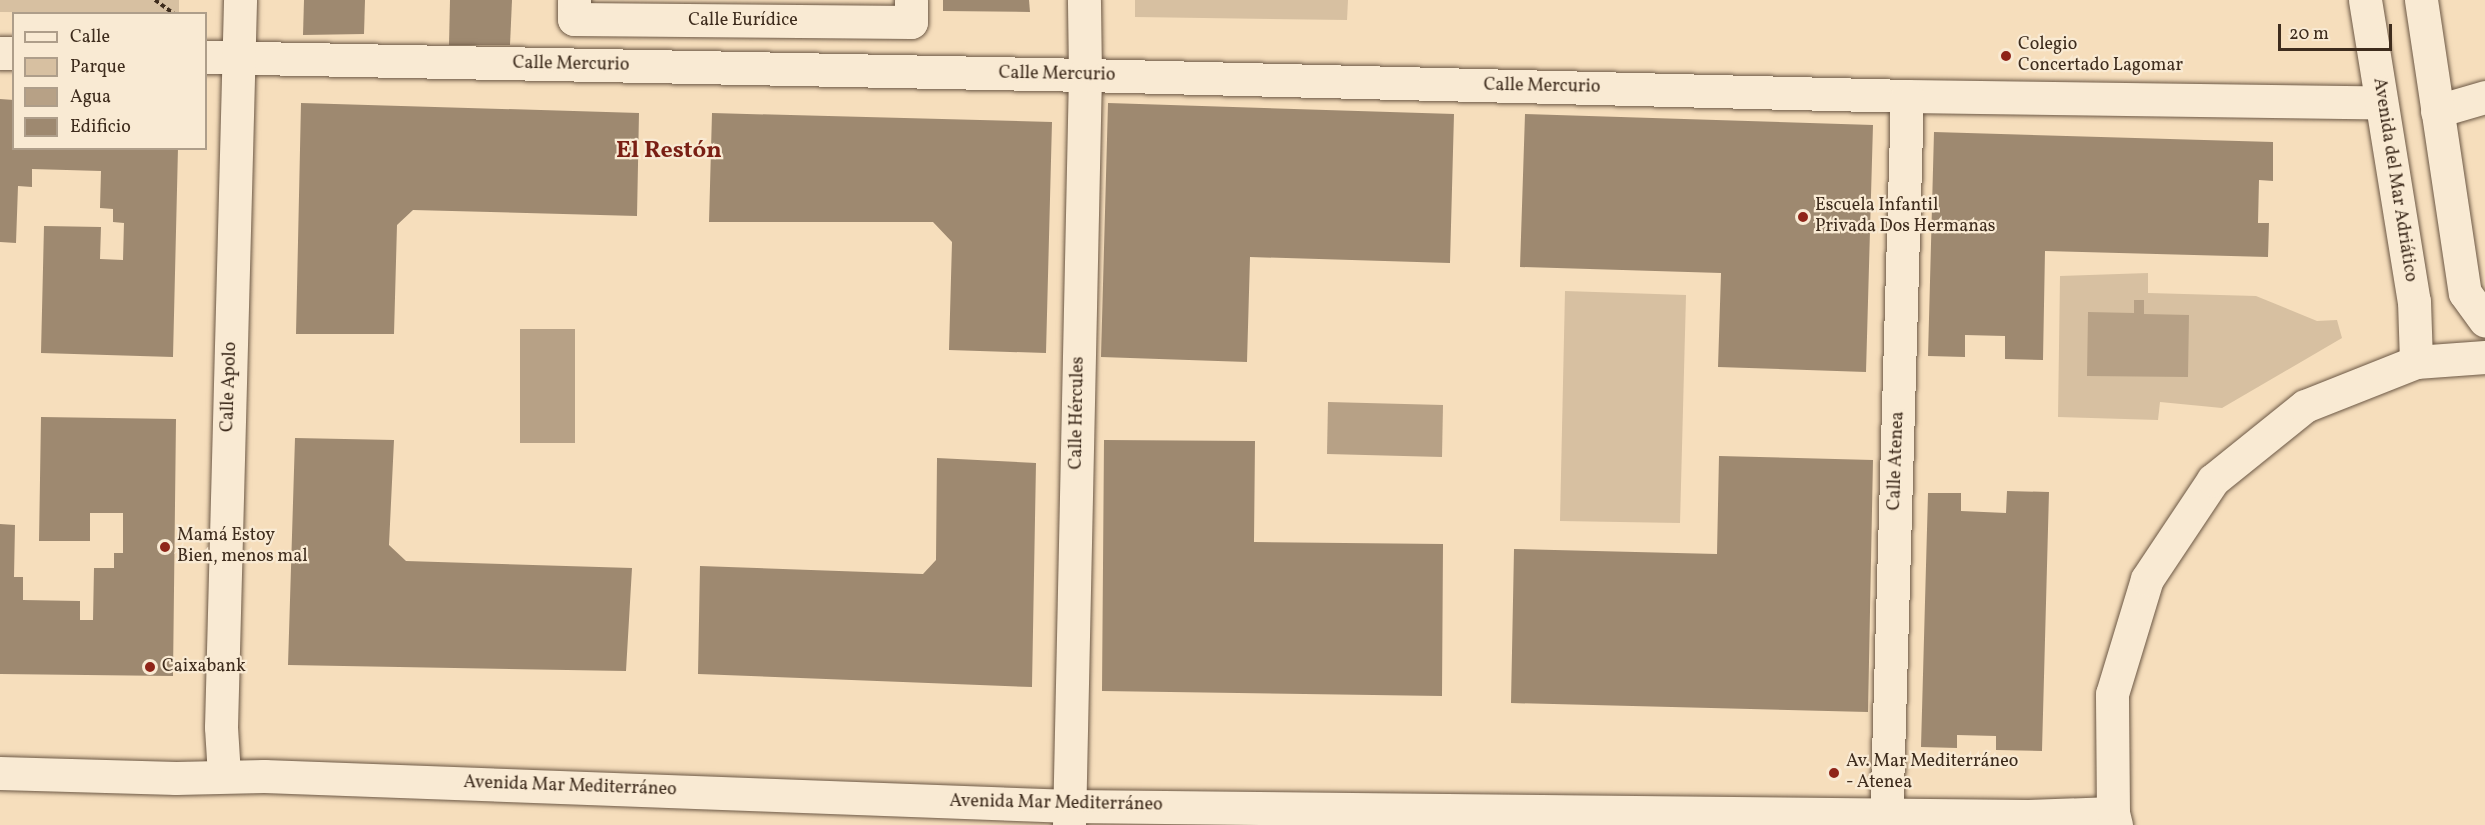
<!DOCTYPE html>
<meta charset="utf-8">
<style>
body{margin:0}
#map{position:relative;width:2485px;height:825px;overflow:hidden;background:#f6debc;font-family:Vollkorn,serif}
div>[style]{position:absolute}
[style*='--x']{left:calc(var(--x)*1px);top:calc(var(--y)*1px);width:calc(var(--w)*1px);rotate:calc(var(--a)*1deg)}
.green>*{inset:0;background:#d7c0a1}
.water>*{inset:0;background:#b7a186}
.building>*{inset:0;background:#9e8970}
.path>*{height:4px;margin-top:-2px;transform-origin:0;background:repeating-linear-gradient(90deg,#3e2c1d 0 4.5px,transparent 0 7.5px)}
.roads{filter:drop-shadow(0 0 2px #6c5845) drop-shadow(0 0 2px #6c5845)}
.street>*{height:33px;margin:-16.5px;padding:0 16.5px;transform-origin:16.5px;border-radius:16.5px;background:#f9ead3}
.secondary>*{height:33px;margin:-16.5px;padding:0 16.5px;transform-origin:16.5px;border-radius:16.5px;background:#f9ead3}
.dots>*{width:16px;height:16px;translate:-50% -50%;box-sizing:border-box;border:3px solid #f9ead3;border-radius:50%}
span{translate:-50% -50%;white-space:nowrap;text-align:center;line-height:1.15;-webkit-text-stroke:4.5px #f9ead3;paint-order:stroke}
.street-label{font-size:18px;color:#3e2c1d}
.poi-label{font-size:18px;color:#3e2c1d}
.left{translate:0 -50%;text-align:left}
.district-label{font-size:24px;color:#7a1f14;font-weight:700}
.legend{position:absolute;left:12px;top:12px;width:195px;height:138px;box-sizing:border-box;background:#f9ead3;border:2px solid #ae9e8a;margin:0;padding:8px 10px;list-style:none;font-size:18px;color:#3e2c1d}
.legend li{display:flex;align-items:center;gap:12px;height:30px}
.legend b{width:30px;border:2px solid #ae9e8a}
.scale{position:absolute;left:2278px;top:24px;width:114px;height:27px;box-sizing:border-box;border:3px solid #3e2c1d;border-top:0;padding-left:8px;font-size:18px;line-height:21px;white-space:nowrap;color:#3e2c1d;-webkit-text-stroke:4px #f9ead3;paint-order:stroke}
</style>
<div id="map">
<div class="green">
<div style="clip-path:polygon(0 0,179px 0,179px 13px,0 12px)"></div>
<div style="clip-path:polygon(1135px 0,1348px 0,1347px 20px,1135px 17px)"></div>
<div style="clip-path:polygon(2148px 273px,2148px 293px,2256px 296px,2317px 321px,2337px 320px,2342px 338px,2222px 408px,2160px 402px,2158px 420px,2058px 417px,2060px 276px)"></div>
<div style="clip-path:polygon(1565px 291px,1686px 295px,1680px 523px,1560px 521px)"></div>
</div>
<div class="water">
<div style="clip-path:polygon(2134px 300px,2144px 300px,2144px 314px,2189px 315px,2188px 377px,2087px 376px,2088px 312px,2134px 313px)"></div>
<div style="clip-path:polygon(520px 329px,575px 329px,575px 443px,520px 443px)"></div>
<div style="clip-path:polygon(1328px 402px,1443px 405px,1442px 457px,1327px 454px)"></div>
</div>
<div class="building">
<div style="clip-path:polygon(304px 0,365px 0,364px 34px,303px 35px)"></div>
<div style="clip-path:polygon(450px 0,512px 0,510px 45px,449px 45px)"></div>
<div style="clip-path:polygon(943px 0,1029px 0,1030px 12px,943px 11px)"></div>
<div style="clip-path:polygon(0 99px,14px 100px,14px 148px,178px 148px,173px 357px,41px 353px,44px 226px,101px 227px,100px 259px,123px 260px,124px 223px,113px 222px,113px 209px,100px 208px,101px 171px,32px 169px,32px 187px,18px 186px,16px 243px,0 242px)"></div>
<div style="clip-path:polygon(301px 103px,639px 113px,637px 216px,413px 210px,397px 225px,394px 334px,296px 334px)"></div>
<div style="clip-path:polygon(1108px 103px,1454px 114px,1450px 263px,1250px 257px,1247px 362px,1101px 357px)"></div>
<div style="clip-path:polygon(712px 113px,1052px 122px,1046px 353px,949px 350px,952px 242px,933px 222px,709px 222px)"></div>
<div style="clip-path:polygon(1525px 114px,1873px 125px,1866px 372px,1718px 367px,1721px 273px,1520px 267px)"></div>
<div style="clip-path:polygon(1934px 132px,2273px 142px,2273px 181px,2259px 180px,2258px 223px,2269px 223px,2268px 257px,2045px 251px,2043px 360px,2005px 359px,2005px 336px,1965px 335px,1965px 357px,1928px 356px)"></div>
<div style="clip-path:polygon(41px 417px,176px 419px,173px 676px,0 674px,0 524px,15px 525px,14px 577px,23px 577px,23px 600px,80px 601px,80px 620px,93px 620px,94px 568px,114px 568px,114px 553px,123px 553px,123px 513px,90px 513px,90px 541px,39px 541px)"></div>
<div style="clip-path:polygon(295px 438px,394px 440px,389px 545px,406px 561px,632px 568px,626px 671px,288px 665px)"></div>
<div style="clip-path:polygon(1104px 440px,1255px 441px,1254px 542px,1443px 544px,1442px 696px,1102px 691px)"></div>
<div style="clip-path:polygon(1719px 456px,1873px 460px,1868px 712px,1511px 703px,1514px 549px,1717px 554px)"></div>
<div style="clip-path:polygon(937px 458px,1036px 463px,1032px 687px,698px 674px,700px 566px,923px 574px,936px 560px)"></div>
<div style="clip-path:polygon(2007px 491px,2049px 492px,2042px 751px,1996px 750px,1996px 736px,1957px 735px,1957px 748px,1921px 747px,1928px 493px,1961px 493px,1961px 511px,2006px 513px)"></div>
</div>
<div class="path">
<div style="--x:155;--y:0;--w:24;--a:36"></div>
</div>
<div class="roads">
<div class="street">
<div style="--x:574;--y:0;--w:19;--a:90"></div>
<div style="--x:574;--y:19;--w:337;--a:0.5"></div>
<div style="--x:911;--y:22;--w:22;--a:-90"></div>
<div style="--x:0;--y:53;--w:14;--a:0"></div>
<div style="--x:206;--y:57;--w:879;--a:1.17"></div>
<div style="--x:1085;--y:75;--w:822;--a:1.46"></div>
<div style="--x:1907;--y:96;--w:474;--a:0.8"></div>
<div style="--x:2437;--y:111;--w:50;--a:-16.3"></div>
<div style="--x:224;--y:775;--w:48;--a:-93.6"></div>
<div style="--x:221;--y:727;--w:727;--a:-88.5"></div>
<div style="--x:1069;--y:825;--w:750;--a:-88.78"></div>
<div style="--x:1085;--y:75;--w:75;--a:-90.8"></div>
<div style="--x:1886;--y:825;--w:729;--a:-88.35"></div>
</div>
<div class="secondary">
<div style="--x:2365;--y:0;--w:305;--a:80.8"></div>
<div style="--x:2414;--y:301;--w:61;--a:88.1"></div>
<div style="--x:2421;--y:0;--w:296;--a:81.5"></div>
<div style="--x:2465;--y:293;--w:34;--a:54"></div>
<div style="--x:0;--y:773;--w:176;--a:1.6"></div>
<div style="--x:176;--y:778;--w:88;--a:-1.3"></div>
<div style="--x:264;--y:776;--w:807;--a:2.13"></div>
<div style="--x:1070;--y:806;--w:958;--a:0.6"></div>
<div style="--x:2028;--y:816;--w:85;--a:-2"></div>
<div style="--x:2116;--y:825;--w:12;--a:-104"></div>
<div style="--x:2113;--y:813;--w:119;--a:-90.5"></div>
<div style="--x:2112;--y:694;--w:120;--a:-73.1"></div>
<div style="--x:2147;--y:579;--w:119;--a:-56.3"></div>
<div style="--x:2213;--y:480;--w:118;--a:-38.8"></div>
<div style="--x:2305;--y:406;--w:119;--a:-21.6"></div>
<div style="--x:2416;--y:362;--w:69;--a:-4.1"></div>
</div>
</div>
<div class="dots">
<div style="left:2006px;top:56px;background:#8f2418"></div>
<div style="left:1803px;top:217px;background:#8f2418"></div>
<div style="left:165px;top:547px;background:#8f2418"></div>
<div style="left:150px;top:667px;background:#8f2418"></div>
<div style="left:1834px;top:773px;background:#8f2418"></div>
</div>
<div class="street-label">
<span style="left:743px;top:21px">Calle Eurídice</span>
<span style="left:571px;top:65px;rotate:1deg">Calle Mercurio</span>
<span style="left:1057px;top:75px;rotate:1deg">Calle Mercurio</span>
<span style="left:1542px;top:87px;rotate:1deg">Calle Mercurio</span>
<span style="left:2394px;top:180px;rotate:81deg">Avenida del Mar Adriático</span>
<span style="left:230px;top:387px;rotate:-88deg">Calle Apolo</span>
<span style="left:1078px;top:413px;rotate:-89deg">Calle Hércules</span>
<span style="left:1897px;top:461px;rotate:-88deg">Calle Atenea</span>
<span style="left:570px;top:787px;rotate:2deg">Avenida Mar Mediterráneo</span>
<span style="left:1056px;top:804px;rotate:1deg">Avenida Mar Mediterráneo</span>
</div>
<div class="poi-label">
<span class="left" style="left:2018px;top:56px">Colegio<br>Concertado Lagomar</span>
<span class="left" style="left:1815px;top:217px">Escuela Infantil<br>Privada Dos Hermanas</span>
<span class="left" style="left:177px;top:547px">Mamá Estoy<br>Bien, menos mal</span>
<span class="left" style="left:162px;top:667px">Caixabank</span>
<span class="left" style="left:1846px;top:773px">Av. Mar Mediterráneo<br>- Atenea</span>
</div>
<div class="district-label">
<span style="left:669px;top:152px">El Restón</span>
</div>
<ul class="legend">
<li><b style="height:8px;background:#f9ead3"></b>Calle</li>
<li><b style="height:16px;background:#d7c0a1"></b>Parque</li>
<li><b style="height:16px;background:#b7a186"></b>Agua</li>
<li><b style="height:16px;background:#9e8970"></b>Edificio</li>
</ul>
<div class="scale">20 m</div>
</div>
